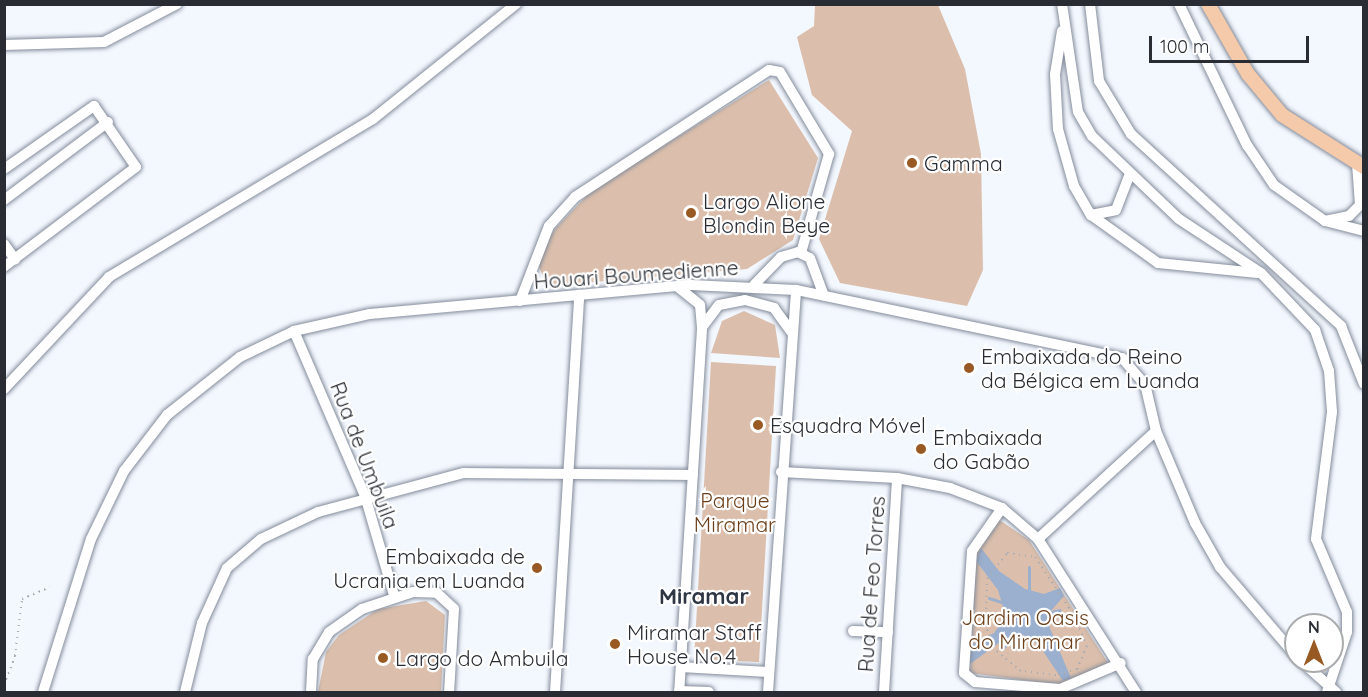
<!DOCTYPE html>
<meta charset="utf-8">
<style>
body{margin:0}
#map{position:relative;width:1368px;height:697px;overflow:hidden;background:#f3f7fe;font-family:Quicksand,sans-serif}
div>[style]{position:absolute}
[style*='--x']{left:calc(var(--x)*1px);top:calc(var(--y)*1px);width:calc(var(--w)*1px);rotate:calc(var(--a)*1deg)}
.green>*{inset:0;background:#dbbfac}
.water>*{inset:0;background:#9bafce}
.stream>*{height:3px;margin:-1.5px;padding:0 1.5px;transform-origin:1.5px;border-radius:1.5px;background:#9bafce}
.path>*{height:2px;margin-top:-1px;transform-origin:0;background:repeating-linear-gradient(90deg,#a9adb3 0 1.5px,transparent 0 6px)}
.roads{filter:drop-shadow(0 0 2px #838c9b) drop-shadow(0 0 2px #838c9b)}
.minor>*{height:10px;margin:-5px;padding:0 5px;transform-origin:5px;border-radius:5px;background:#fff}
.major>*{height:14px;margin:-7px;padding:0 7px;transform-origin:7px;border-radius:7px;background:#f4caab}
.dots>*{width:16px;height:16px;translate:-50% -50%;box-sizing:border-box;border:3px solid #fff;border-radius:50%}
span{translate:-50% -50%;white-space:nowrap;text-align:center;line-height:1.15;-webkit-text-stroke:4.5px #fff;paint-order:stroke}
.poi-label{font-size:21px;color:#292d33}
.left{translate:0 -50%;text-align:left}
.right{translate:-100% -50%;text-align:right}
.street-label{font-size:21px;color:#292d33}
.park-label{font-size:21px;color:#6d401b}
.neighbourhood-label{font-size:22px;color:#2f3643;font-weight:700}
.frame{position:absolute;inset:0;border:6px solid #292d33;pointer-events:none}
.north{position:absolute;left:1284px;top:613px;width:60px;height:60px;box-sizing:border-box;background:#fff;border:2px solid #a9abad;border-radius:50%;rotate:0deg;font-size:16px;font-weight:700;line-height:24px;text-align:center;color:#292d33}
.north::after{content:'';display:block;margin:auto;width:21px;height:27px;background:#995923;clip-path:polygon(50% 0,100% 100%,50% 72%,0 100%)}
.scale{position:absolute;left:1149px;top:36px;width:160px;height:27px;box-sizing:border-box;border:3px solid #292d33;border-top:0;padding-left:8px;font-size:18px;line-height:21px;white-space:nowrap;color:#292d33;-webkit-text-stroke:4px #fff;paint-order:stroke}
</style>
<div id="map">
<div class="green">
<div style="clip-path:polygon(815px 5px,938px 5px,965px 69px,981px 154px,983px 270px,967px 306px,840px 283px,819px 239px,852px 131px,812px 95px,797px 37px,814px 26px)"></div>
<div style="clip-path:polygon(769px 80px,818px 158px,793px 240px,747px 269px,547px 286px,536px 260px,555px 229px,591px 191px)"></div>
<div style="clip-path:polygon(744px 311px,775px 325px,780px 358px,711px 353px,722px 321px)"></div>
<div style="clip-path:polygon(711px 362px,776px 366px,759px 662px,694px 659px)"></div>
<div style="clip-path:polygon(998px 519px,1029px 540px,1108px 663px,1060px 685px,970px 673px,977px 546px)"></div>
<div style="clip-path:polygon(426px 601px,445px 615px,441px 692px,318px 692px,326px 652px,339px 635px,378px 609px)"></div>
</div>
<div class="water">
<div style="clip-path:polygon(981px 548px,999px 571px,1025px 589px,1044px 594px,1060px 588px,1064px 596px,1050px 612px,1049px 626px,1071px 678px,1063px 681px,1039px 645px,1023px 635px,1000px 642px,970px 664px,971px 645px,994px 633px,1006px 617px,998px 590px,976px 561px)"></div>
</div>
<div class="stream">
<div style="--x:1029;--y:592;--w:25;--a:-90"></div>
<div style="--x:989;--y:598;--w:19;--a:18"></div>
<div style="--x:1047;--y:613;--w:13;--a:-13"></div>
<div style="--x:1053;--y:641;--w:10;--a:45"></div>
<div style="--x:1004;--y:647;--w:13;--a:-58"></div>
</div>
<div class="path">
<div style="--x:1007;--y:553;--w:28;--a:8"></div>
<div style="--x:1035;--y:557;--w:72;--a:56.3"></div>
<div style="--x:1075;--y:617;--w:31;--a:68"></div>
<div style="--x:1087;--y:646;--w:25;--a:113"></div>
<div style="--x:1077;--y:669;--w:22;--a:164"></div>
<div style="--x:1056;--y:675;--w:35;--a:-173"></div>
<div style="--x:1021;--y:671;--w:36;--a:-141"></div>
<div style="--x:993;--y:648;--w:22;--a:-108"></div>
<div style="--x:986;--y:627;--w:48;--a:-88.8"></div>
<div style="--x:987;--y:579;--w:33;--a:-52"></div>
<div style="--x:4;--y:685;--w:31;--a:-69"></div>
<div style="--x:15;--y:656;--w:57;--a:-83"></div>
<div style="--x:22;--y:599;--w:30;--a:-23"></div>
</div>
<div class="roads">
<div class="minor">
<div style="--x:1062;--y:4;--w:109;--a:81.6"></div>
<div style="--x:1078;--y:112;--w:28;--a:60"></div>
<div style="--x:1092;--y:136;--w:120;--a:43.7"></div>
<div style="--x:1179;--y:219;--w:98;--a:33.4"></div>
<div style="--x:1261;--y:273;--w:79;--a:46.5"></div>
<div style="--x:1315;--y:330;--w:43;--a:71.1"></div>
<div style="--x:1329;--y:371;--w:41;--a:85.8"></div>
<div style="--x:1332;--y:412;--w:128;--a:97.2"></div>
<div style="--x:1316;--y:539;--w:79;--a:67"></div>
<div style="--x:1347;--y:612;--w:20;--a:90"></div>
<div style="--x:1347;--y:632;--w:63;--a:108.4"></div>
<div style="--x:1090;--y:4;--w:78;--a:83.3"></div>
<div style="--x:1099;--y:81;--w:62;--a:58.9"></div>
<div style="--x:1131;--y:134;--w:285;--a:42.4"></div>
<div style="--x:1341;--y:326;--w:62;--a:68.4"></div>
<div style="--x:1179;--y:4;--w:157;--a:64.3"></div>
<div style="--x:1247;--y:145;--w:48;--a:56"></div>
<div style="--x:1274;--y:185;--w:62;--a:35.2"></div>
<div style="--x:1325;--y:221;--w:40;--a:14.4"></div>
<div style="--x:1062;--y:31;--w:44;--a:99.2"></div>
<div style="--x:1055;--y:74;--w:55;--a:86.9"></div>
<div style="--x:1058;--y:129;--w:59;--a:74.3"></div>
<div style="--x:1074;--y:186;--w:34;--a:60"></div>
<div style="--x:1091;--y:215;--w:82;--a:35.6"></div>
<div style="--x:1158;--y:263;--w:100;--a:5.7"></div>
<div style="--x:4;--y:45;--w:100;--a:-1.7"></div>
<div style="--x:104;--y:42;--w:82;--a:-27.5"></div>
<div style="--x:4;--y:169;--w:110;--a:-35"></div>
<div style="--x:94;--y:106;--w:74;--a:55.5"></div>
<div style="--x:136;--y:167;--w:166;--a:142.9"></div>
<div style="--x:4;--y:200;--w:130;--a:-36.9"></div>
<div style="--x:1091;--y:215;--w:25;--a:-11"></div>
<div style="--x:1116;--y:210;--w:36;--a:-69"></div>
<div style="--x:1325;--y:221;--w:25;--a:-12"></div>
<div style="--x:1349;--y:216;--w:16;--a:-45"></div>
<div style="--x:1360;--y:205;--w:42;--a:-94.1"></div>
<div style="--x:4;--y:244;--w:19;--a:54"></div>
<div style="--x:754;--y:285;--w:39;--a:-46"></div>
<div style="--x:781;--y:257;--w:18;--a:-16"></div>
<div style="--x:798;--y:252;--w:13;--a:27"></div>
<div style="--x:810;--y:258;--w:40;--a:69.8"></div>
<div style="--x:678;--y:287;--w:28;--a:39"></div>
<div style="--x:700;--y:305;--w:24;--a:85"></div>
<div style="--x:702;--y:329;--w:364;--a:93.6"></div>
<div style="--x:520;--y:301;--w:80;--a:-68.9"></div>
<div style="--x:549;--y:226;--w:39;--a:-48"></div>
<div style="--x:575;--y:197;--w:232;--a:-33.2"></div>
<div style="--x:769;--y:70;--w:11;--a:10"></div>
<div style="--x:780;--y:72;--w:96;--a:59.1"></div>
<div style="--x:829;--y:154;--w:103;--a:105.8"></div>
<div style="--x:703;--y:326;--w:26;--a:-53"></div>
<div style="--x:719;--y:305;--w:26;--a:-11"></div>
<div style="--x:745;--y:300;--w:30;--a:15"></div>
<div style="--x:774;--y:308;--w:29;--a:54"></div>
<div style="--x:294;--y:331;--w:180;--a:66.7"></div>
<div style="--x:365;--y:496;--w:103;--a:73.7"></div>
<div style="--x:4;--y:389;--w:154;--a:-46.8"></div>
<div style="--x:109;--y:277;--w:308;--a:-30.9"></div>
<div style="--x:373;--y:119;--w:184;--a:-38.8"></div>
<div style="--x:781;--y:472;--w:116;--a:3"></div>
<div style="--x:897;--y:478;--w:54;--a:10.7"></div>
<div style="--x:950;--y:488;--w:56;--a:21"></div>
<div style="--x:1002;--y:508;--w:48;--a:40.7"></div>
<div style="--x:1038;--y:539;--w:182;--a:57.4"></div>
<div style="--x:1002;--y:508;--w:52;--a:124.9"></div>
<div style="--x:972;--y:551;--w:122;--a:93.8"></div>
<div style="--x:964;--y:673;--w:14;--a:39"></div>
<div style="--x:975;--y:682;--w:85;--a:4.7"></div>
<div style="--x:1060;--y:689;--w:66;--a:-23.1"></div>
<div style="--x:1038;--y:539;--w:160;--a:-42.5"></div>
<div style="--x:853;--y:631;--w:35;--a:2"></div>
<div style="--x:1301;--y:661;--w:47;--a:41.5"></div>
<div style="--x:681;--y:667;--w:87;--a:3.3"></div>
<div style="--x:679;--y:691;--w:30;--a:2"></div>
<div style="--x:43;--y:692;--w:160;--a:-72.6"></div>
<div style="--x:91;--y:539;--w:76;--a:-64.1"></div>
<div style="--x:124;--y:471;--w:71;--a:-52.5"></div>
<div style="--x:167;--y:415;--w:93;--a:-38.5"></div>
<div style="--x:240;--y:357;--w:60;--a:-25.7"></div>
<div style="--x:294;--y:331;--w:78;--a:-12.6"></div>
<div style="--x:370;--y:314;--w:322;--a:-5.2"></div>
<div style="--x:691;--y:285;--w:105;--a:2.7"></div>
<div style="--x:796;--y:290;--w:333;--a:11.8"></div>
<div style="--x:1122;--y:358;--w:35;--a:49"></div>
<div style="--x:1145;--y:384;--w:48;--a:76.8"></div>
<div style="--x:1156;--y:431;--w:100;--a:67"></div>
<div style="--x:1195;--y:523;--w:51;--a:60.4"></div>
<div style="--x:1220;--y:567;--w:117;--a:49.5"></div>
<div style="--x:185;--y:692;--w:71;--a:-76.2"></div>
<div style="--x:202;--y:623;--w:60;--a:-65.6"></div>
<div style="--x:227;--y:568;--w:45;--a:-40.5"></div>
<div style="--x:261;--y:539;--w:63;--a:-25.3"></div>
<div style="--x:318;--y:512;--w:151;--a:-15"></div>
<div style="--x:464;--y:473;--w:229;--a:0.5"></div>
<div style="--x:311;--y:692;--w:33;--a:-87"></div>
<div style="--x:313;--y:659;--w:31;--a:-59"></div>
<div style="--x:329;--y:632;--w:40;--a:-34.9"></div>
<div style="--x:362;--y:609;--w:54;--a:-18.4"></div>
<div style="--x:413;--y:592;--w:24;--a:2"></div>
<div style="--x:437;--y:593;--w:23;--a:43"></div>
<div style="--x:454;--y:609;--w:83;--a:93.4"></div>
<div style="--x:555;--y:692;--w:398;--a:-86.5"></div>
<div style="--x:768;--y:692;--w:403;--a:-86"></div>
<div style="--x:884;--y:692;--w:214;--a:-86.5"></div>
</div>
<div class="major">
<div style="--x:1208;--y:4;--w:81;--a:60.3"></div>
<div style="--x:1248;--y:74;--w:53;--a:50.3"></div>
<div style="--x:1282;--y:115;--w:97;--a:32.4"></div>
</div>
</div>
<div class="dots">
<div style="left:912px;top:163px;background:#995923"></div>
<div style="left:691px;top:213px;background:#995923"></div>
<div style="left:969px;top:368px;background:#995923"></div>
<div style="left:758px;top:425px;background:#995923"></div>
<div style="left:921px;top:449px;background:#995923"></div>
<div style="left:537px;top:568px;background:#995923"></div>
<div style="left:615px;top:644px;background:#995923"></div>
<div style="left:383px;top:658px;background:#995923"></div>
</div>
<div class="poi-label">
<span class="left" style="left:924px;top:163px">Gamma</span>
<span class="left" style="left:703px;top:213px">Largo Alione<br>Blondin Beye</span>
<span class="left" style="left:981px;top:368px">Embaixada do Reino<br>da Bélgica em Luanda</span>
<span class="left" style="left:770px;top:425px">Esquadra Móvel</span>
<span class="left" style="left:933px;top:449px">Embaixada<br>do Gabão</span>
<span class="right" style="left:525px;top:568px">Embaixada de<br>Ucrania em Luanda</span>
<span class="left" style="left:627px;top:644px">Miramar Staff<br>House No.4</span>
<span class="left" style="left:395px;top:658px">Largo do Ambuila</span>
</div>
<div class="street-label">
<span style="left:636px;top:274px;rotate:-4deg">Houari Boumedienne</span>
<span style="left:365px;top:455px;rotate:69deg">Rua de Umbuila</span>
<span style="left:871px;top:584px;rotate:-86deg">Rua de Feo Torres</span>
</div>
<div class="park-label">
<span style="left:735px;top:512px">Parque<br>Miramar</span>
<span style="left:1025px;top:629px">Jardim Oasis<br>do Miramar</span>
</div>
<div class="neighbourhood-label">
<span style="left:704px;top:597px">Miramar</span>
</div>
<div class="frame"></div>
<div class="north">N</div>
<div class="scale">100 m</div>
</div>
